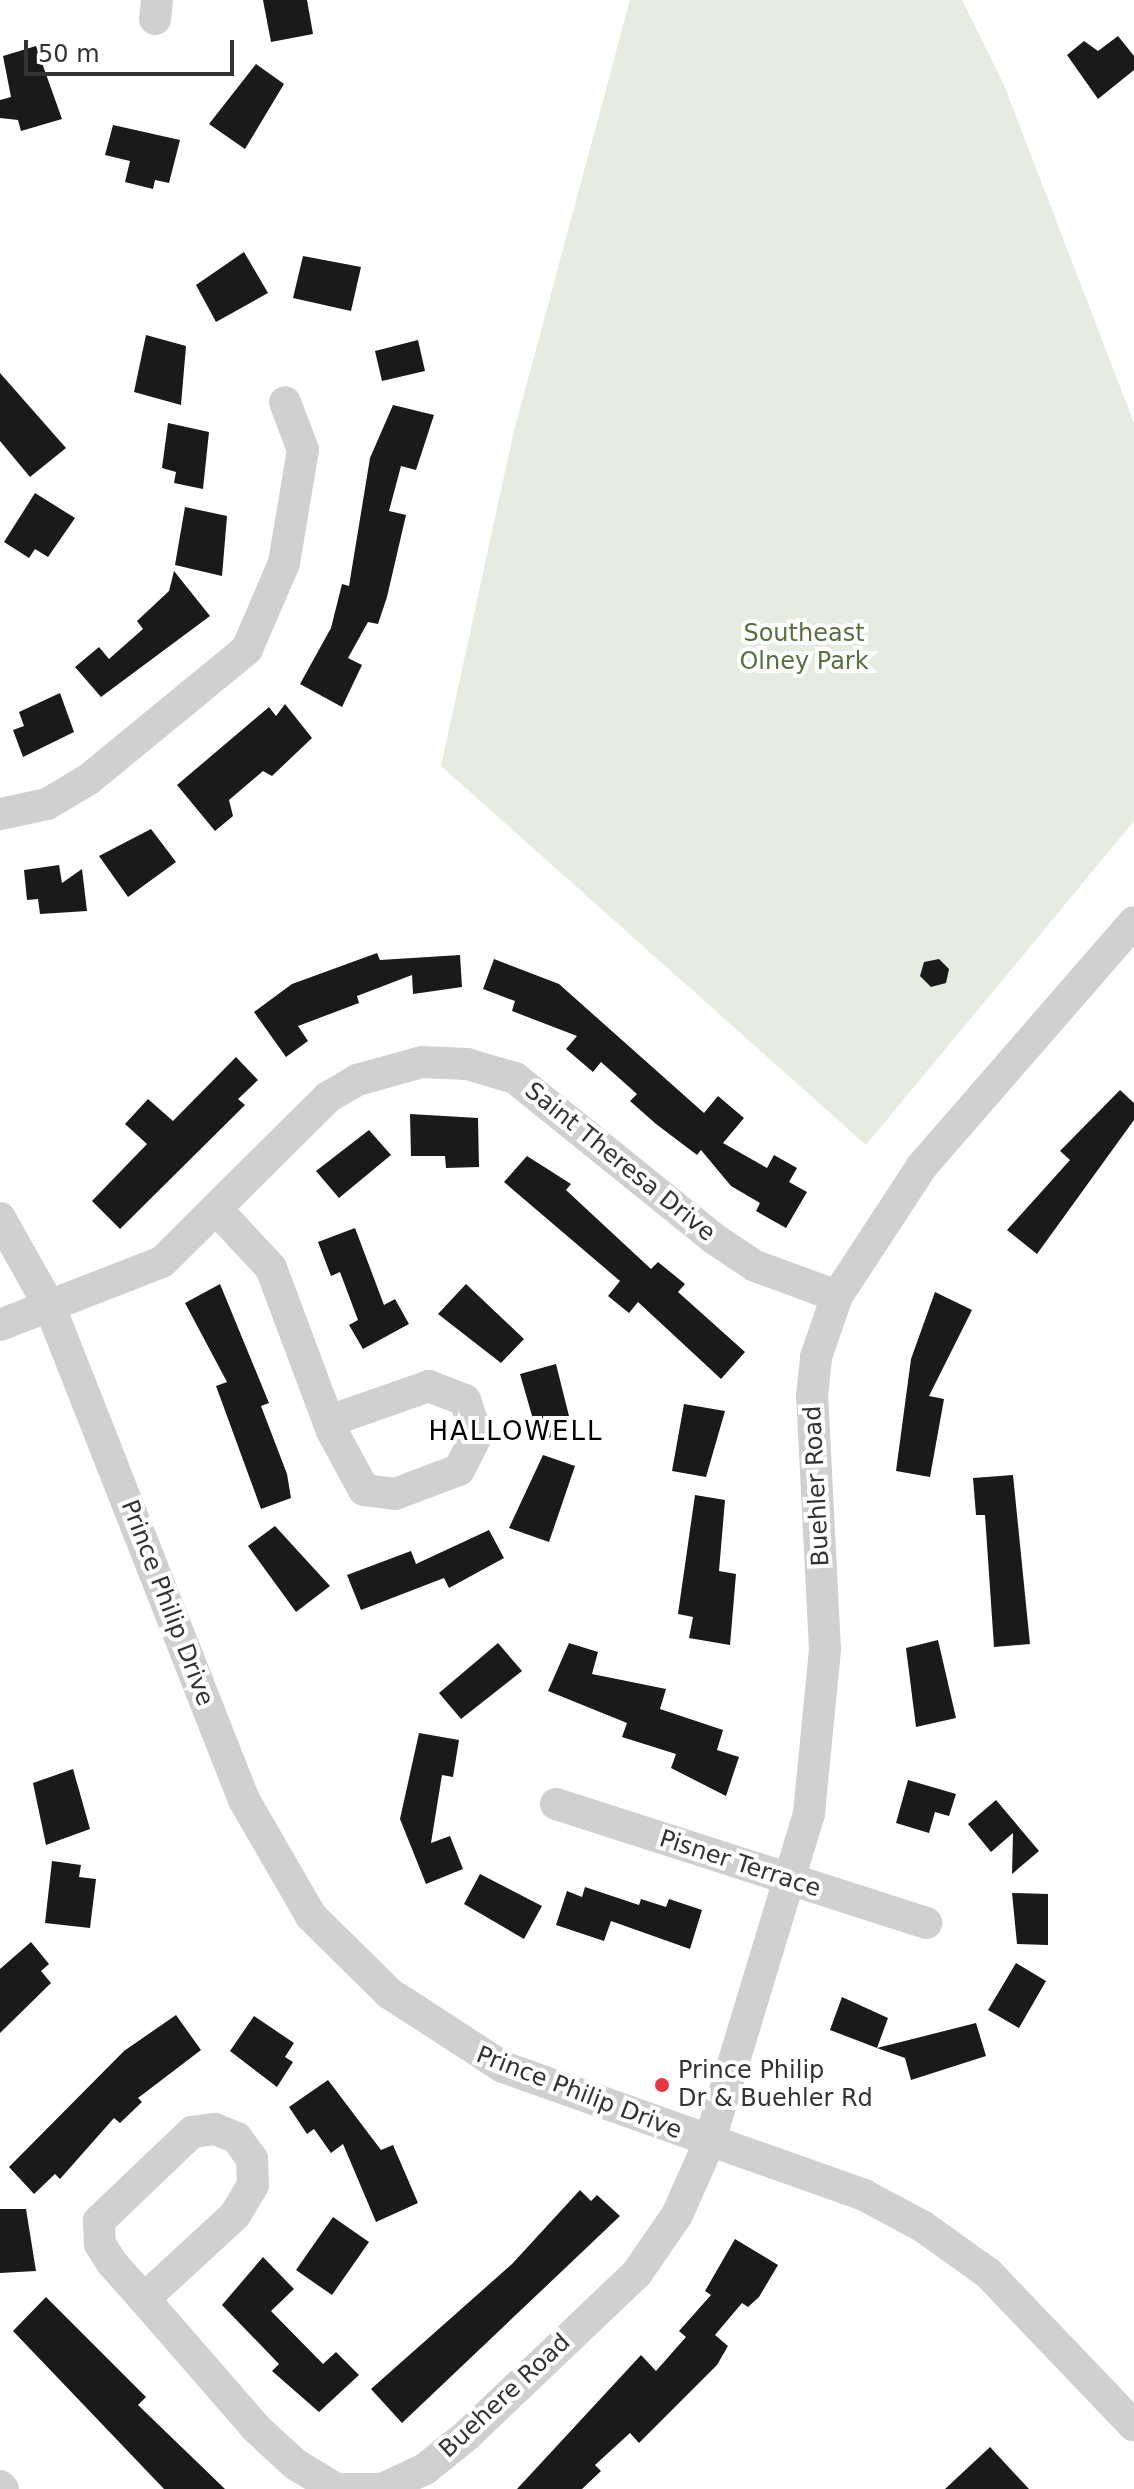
<!DOCTYPE html>
<style>
body{margin:0}
#map{position:relative;width:1134px;height:2489px;overflow:hidden;background:#fff;font-family:"DejaVu Sans",sans-serif}
div>[style]{position:absolute}
[style*='--x']{left:calc(var(--x)*1px);top:calc(var(--y)*1px);width:calc(var(--w)*1px);rotate:calc(var(--a)*1deg)}
.green>*{inset:0;background:#e6ecdf}
.building>*{inset:0;background:#1a1a1a}
.minor>*{height:32px;margin:-16px;padding:0 16px;transform-origin:16px;border-radius:16px;background:#d0d0d0}
.dots>*{width:22px;height:22px;translate:-50% -50%;box-sizing:border-box;border:4px solid #fff;border-radius:50%}
span{translate:-50% -50%;white-space:nowrap;text-align:center;line-height:1.15;-webkit-text-stroke:8px #fff;paint-order:stroke}
.park-label{font-size:24px;color:#56703f}
.street-label{font-size:24px;color:#333}
.poi-label{font-size:24px;color:#333}
.left{translate:0 -50%;text-align:left}
.neighbourhood-label{font-size:26px;color:#000;letter-spacing:2px}
.scale{position:absolute;left:24px;top:40px;width:210px;height:36px;box-sizing:border-box;border:4px solid #333;border-top:0;padding-left:10px;font-size:24px;line-height:28px;white-space:nowrap;color:#333;-webkit-text-stroke:6px #fff;paint-order:stroke}
</style>
<div id="map">
<div class="green">
<div style="clip-path:polygon(630px 0,962px 0,1004px 85px,1134px 423px,1134px 821px,866px 1145px,441px 766px,513px 435px)"></div>
</div>
<div class="building">
<div style="clip-path:polygon(263px 0,307px 0,313px 34px,271px 42px)"></div>
<div style="clip-path:polygon(1118px 36px,1134px 56px,1134px 70px,1098px 99px,1067px 55px,1084px 41px,1098px 51px)"></div>
<div style="clip-path:polygon(36px 46px,62px 119px,21px 131px,18px 120px,0 118px,0 100px,11px 97px,3px 56px)"></div>
<div style="clip-path:polygon(256px 64px,284px 84px,245px 149px,209px 124px)"></div>
<div style="clip-path:polygon(113px 125px,180px 140px,169px 183px,155px 180px,153px 189px,125px 182px,130px 161px,105px 155px)"></div>
<div style="clip-path:polygon(244px 252px,268px 293px,216px 322px,196px 285px)"></div>
<div style="clip-path:polygon(303px 256px,361px 267px,351px 311px,293px 298px)"></div>
<div style="clip-path:polygon(146px 335px,186px 346px,181px 405px,134px 392px)"></div>
<div style="clip-path:polygon(418px 340px,425px 371px,382px 381px,375px 351px)"></div>
<div style="clip-path:polygon(0 373px,66px 448px,30px 477px,0 441px)"></div>
<div style="clip-path:polygon(393px 405px,434px 415px,416px 470px,401px 466px,389px 511px,406px 515px,387px 597px,378px 624px,368px 622px,348px 658px,362px 665px,342px 707px,300px 684px,331px 628px,342px 584px,349px 586px,370px 458px)"></div>
<div style="clip-path:polygon(168px 423px,209px 432px,203px 489px,174px 483px,176px 472px,162px 468px)"></div>
<div style="clip-path:polygon(35px 493px,75px 518px,48px 557px,35px 549px,29px 558px,4px 542px)"></div>
<div style="clip-path:polygon(185px 507px,227px 516px,222px 576px,175px 565px)"></div>
<div style="clip-path:polygon(174px 571px,210px 616px,101px 697px,75px 667px,99px 647px,109px 659px,143px 629px,137px 621px,169px 591px)"></div>
<div style="clip-path:polygon(60px 693px,74px 732px,23px 757px,13px 730px,24px 726px,19px 712px)"></div>
<div style="clip-path:polygon(285px 704px,312px 738px,272px 776px,263px 771px,229px 800px,233px 816px,215px 831px,177px 785px,269px 707px,276px 716px)"></div>
<div style="clip-path:polygon(151px 829px,176px 862px,128px 897px,99px 856px)"></div>
<div style="clip-path:polygon(59px 865px,62px 883px,82px 869px,87px 911px,40px 914px,38px 899px,27px 900px,24px 870px)"></div>
<div style="clip-path:polygon(377px 953px,380px 960px,460px 955px,462px 987px,413px 994px,412px 975px,357px 996px,359px 1003px,298px 1026px,308px 1041px,286px 1057px,254px 1012px,292px 984px)"></div>
<div style="clip-path:polygon(494px 959px,559px 984px,704px 1113px,718px 1096px,744px 1118px,723px 1143px,767px 1168px,774px 1155px,797px 1168px,789px 1182px,807px 1192px,786px 1228px,756px 1211px,760px 1203px,731px 1186px,701px 1150px,697px 1155px,656px 1124px,630px 1101px,637px 1094px,601px 1062px,593px 1072px,566px 1049px,577px 1036px,512px 1011px,515px 1001px,483px 989px)"></div>
<div style="clip-path:polygon(939px 959px,949px 969px,946px 983px,931px 987px,920px 976px,924px 962px)"></div>
<div style="clip-path:polygon(236px 1057px,258px 1080px,238px 1099px,245px 1105px,120px 1229px,92px 1201px,147px 1144px,125px 1124px,148px 1099px,173px 1121px)"></div>
<div style="clip-path:polygon(1120px 1090px,1134px 1103px,1134px 1120px,1037px 1254px,1007px 1230px,1070px 1160px,1060px 1151px)"></div>
<div style="clip-path:polygon(410px 1114px,478px 1118px,479px 1167px,446px 1168px,445px 1156px,411px 1156px)"></div>
<div style="clip-path:polygon(369px 1130px,391px 1155px,339px 1198px,316px 1171px)"></div>
<div style="clip-path:polygon(527px 1156px,571px 1184px,566px 1190px,651px 1269px,658px 1262px,685px 1284px,678px 1292px,745px 1352px,721px 1379px,638px 1302px,629px 1313px,608px 1296px,620px 1281px,504px 1182px)"></div>
<div style="clip-path:polygon(355px 1228px,384px 1305px,395px 1299px,409px 1324px,363px 1349px,349px 1325px,358px 1320px,340px 1272px,331px 1276px,318px 1242px)"></div>
<div style="clip-path:polygon(220px 1284px,269px 1403px,261px 1406px,287px 1474px,291px 1498px,261px 1509px,216px 1386px,227px 1382px,185px 1303px)"></div>
<div style="clip-path:polygon(466px 1284px,524px 1339px,501px 1363px,438px 1314px)"></div>
<div style="clip-path:polygon(935px 1292px,972px 1310px,929px 1396px,944px 1399px,930px 1477px,896px 1471px,911px 1359px)"></div>
<div style="clip-path:polygon(556px 1364px,573px 1432px,539px 1440px,520px 1374px)"></div>
<div style="clip-path:polygon(684px 1404px,725px 1411px,706px 1477px,672px 1471px)"></div>
<div style="clip-path:polygon(543px 1455px,575px 1466px,549px 1542px,509px 1528px)"></div>
<div style="clip-path:polygon(1013px 1475px,1030px 1644px,994px 1647px,985px 1515px,976px 1515px,973px 1478px)"></div>
<div style="clip-path:polygon(695px 1495px,725px 1500px,719px 1571px,736px 1574px,730px 1645px,689px 1638px,693px 1617px,678px 1614px)"></div>
<div style="clip-path:polygon(275px 1526px,330px 1586px,296px 1612px,248px 1546px)"></div>
<div style="clip-path:polygon(489px 1530px,504px 1558px,449px 1588px,444px 1578px,361px 1610px,347px 1575px,411px 1551px,416px 1564px)"></div>
<div style="clip-path:polygon(938px 1640px,956px 1718px,916px 1727px,906px 1648px)"></div>
<div style="clip-path:polygon(498px 1643px,522px 1671px,461px 1719px,439px 1693px)"></div>
<div style="clip-path:polygon(569px 1643px,598px 1652px,592px 1674px,666px 1689px,660px 1709px,723px 1730px,717px 1750px,739px 1757px,726px 1796px,671px 1768px,676px 1754px,622px 1737px,627px 1723px,548px 1691px)"></div>
<div style="clip-path:polygon(419px 1733px,459px 1740px,453px 1777px,442px 1775px,431px 1843px,450px 1836px,463px 1869px,426px 1884px,400px 1819px)"></div>
<div style="clip-path:polygon(73px 1769px,90px 1829px,46px 1845px,33px 1783px)"></div>
<div style="clip-path:polygon(908px 1780px,956px 1794px,949px 1816px,935px 1812px,929px 1833px,896px 1823px)"></div>
<div style="clip-path:polygon(996px 1800px,1039px 1851px,1012px 1874px,1013px 1833px,991px 1852px,968px 1824px)"></div>
<div style="clip-path:polygon(52px 1861px,81px 1865px,79px 1877px,96px 1879px,90px 1928px,45px 1923px)"></div>
<div style="clip-path:polygon(480px 1874px,542px 1906px,524px 1939px,464px 1904px)"></div>
<div style="clip-path:polygon(585px 1887px,639px 1905px,641px 1899px,666px 1907px,669px 1899px,702px 1910px,690px 1949px,611px 1921px,604px 1941px,556px 1925px,567px 1891px,582px 1897px)"></div>
<div style="clip-path:polygon(1012px 1893px,1048px 1894px,1048px 1945px,1017px 1944px)"></div>
<div style="clip-path:polygon(31px 1942px,49px 1964px,41px 1971px,51px 1983px,0 2033px,0 1969px)"></div>
<div style="clip-path:polygon(1016px 1963px,1046px 1981px,1019px 2028px,988px 2010px)"></div>
<div style="clip-path:polygon(842px 1997px,888px 2018px,877px 2048px,830px 2030px)"></div>
<div style="clip-path:polygon(176px 2015px,201px 2050px,138px 2098px,142px 2102px,120px 2123px,114px 2118px,60px 2179px,55px 2174px,34px 2194px,9px 2167px,124px 2051px)"></div>
<div style="clip-path:polygon(254px 2016px,294px 2043px,285px 2057px,293px 2062px,277px 2087px,230px 2051px)"></div>
<div style="clip-path:polygon(976px 2023px,986px 2056px,911px 2080px,905px 2058px,877px 2048px)"></div>
<div style="clip-path:polygon(328px 2080px,381px 2150px,393px 2145px,418px 2203px,376px 2222px,343px 2144px,331px 2153px,314px 2129px,307px 2134px,289px 2107px)"></div>
<div style="clip-path:polygon(580px 2190px,591px 2201px,597px 2195px,620px 2216px,402px 2423px,371px 2389px,512px 2264px)"></div>
<div style="clip-path:polygon(0 2209px,26px 2209px,36px 2271px,0 2273px)"></div>
<div style="clip-path:polygon(333px 2217px,369px 2242px,332px 2295px,296px 2270px)"></div>
<div style="clip-path:polygon(735px 2239px,778px 2265px,759px 2297px,748px 2307px,742px 2303px,715px 2335px,728px 2346px,717px 2365px,639px 2443px,630px 2433px,595px 2465px,601px 2471px,582px 2489px,517px 2489px,641px 2355px,656px 2371px,686px 2337px,679px 2331px,711px 2295px,705px 2291px)"></div>
<div style="clip-path:polygon(263px 2257px,294px 2289px,271px 2311px,323px 2364px,336px 2352px,359px 2375px,319px 2412px,272px 2371px,279px 2364px,222px 2305px)"></div>
<div style="clip-path:polygon(46px 2297px,146px 2397px,138px 2405px,225px 2489px,164px 2489px,13px 2331px)"></div>
<div style="clip-path:polygon(990px 2447px,1029px 2489px,945px 2489px)"></div>
</div>
<div class="minor">
<div style="--x:155;--y:19;--w:19;--a:-84"></div>
<div style="--x:0;--y:814;--w:48;--a:-12"></div>
<div style="--x:47;--y:804;--w:49;--a:-30.8"></div>
<div style="--x:89;--y:779;--w:205;--a:-39.4"></div>
<div style="--x:247;--y:649;--w:94;--a:-66.7"></div>
<div style="--x:284;--y:563;--w:115;--a:-80.5"></div>
<div style="--x:303;--y:450;--w:51;--a:-110.6"></div>
<div style="--x:217;--y:1210;--w:79;--a:47"></div>
<div style="--x:271;--y:1268;--w:174;--a:69.5"></div>
<div style="--x:332;--y:1431;--w:67;--a:61.5"></div>
<div style="--x:364;--y:1490;--w:31;--a:7"></div>
<div style="--x:395;--y:1494;--w:68;--a:-20.6"></div>
<div style="--x:459;--y:1470;--w:39;--a:-63"></div>
<div style="--x:477;--y:1435;--w:37;--a:-109"></div>
<div style="--x:465;--y:1400;--w:39;--a:-159"></div>
<div style="--x:429;--y:1386;--w:106;--a:160.7"></div>
<div style="--x:0;--y:1218;--w:102;--a:60.7"></div>
<div style="--x:50;--y:1307;--w:530;--a:68.52"></div>
<div style="--x:244;--y:1800;--w:134;--a:60"></div>
<div style="--x:311;--y:1916;--w:110;--a:44.6"></div>
<div style="--x:389;--y:1993;--w:136;--a:33"></div>
<div style="--x:503;--y:2067;--w:383;--a:19.5"></div>
<div style="--x:864;--y:2195;--w:66;--a:28.1"></div>
<div style="--x:922;--y:2226;--w:81;--a:35.5"></div>
<div style="--x:988;--y:2273;--w:211;--a:46.3"></div>
<div style="--x:0;--y:1325;--w:174;--a:-21.3"></div>
<div style="--x:162;--y:1262;--w:234;--a:-44.8"></div>
<div style="--x:328;--y:1097;--w:34;--a:-30"></div>
<div style="--x:357;--y:1080;--w:67;--a:-15.5"></div>
<div style="--x:422;--y:1062;--w:45;--a:2.5"></div>
<div style="--x:467;--y:1064;--w:50;--a:16.3"></div>
<div style="--x:515;--y:1078;--w:255;--a:38.9"></div>
<div style="--x:713;--y:1238;--w:50;--a:33.7"></div>
<div style="--x:755;--y:1266;--w:87;--a:20.1"></div>
<div style="--x:556;--y:1804;--w:389;--a:17.8"></div>
<div style="--x:144;--y:2299;--w:124;--a:-42.7"></div>
<div style="--x:235;--y:2215;--w:35;--a:-59"></div>
<div style="--x:253;--y:2185;--w:26;--a:-92"></div>
<div style="--x:252;--y:2159;--w:26;--a:-126"></div>
<div style="--x:237;--y:2138;--w:24;--a:-158"></div>
<div style="--x:215;--y:2129;--w:23;--a:173"></div>
<div style="--x:192;--y:2132;--w:129;--a:136.3"></div>
<div style="--x:99;--y:2221;--w:23;--a:88"></div>
<div style="--x:100;--y:2244;--w:22;--a:58"></div>
<div style="--x:112;--y:2263;--w:48;--a:48.4"></div>
<div style="--x:144;--y:2299;--w:171;--a:49"></div>
<div style="--x:256;--y:2428;--w:53;--a:42.7"></div>
<div style="--x:295;--y:2464;--w:48;--a:31.4"></div>
<div style="--x:336;--y:2489;--w:46;--a:0"></div>
<div style="--x:382;--y:2489;--w:47;--a:-24.9"></div>
<div style="--x:425;--y:2469;--w:53;--a:-38.8"></div>
<div style="--x:466;--y:2436;--w:236;--a:-43.6"></div>
<div style="--x:637;--y:2273;--w:70;--a:-55.4"></div>
<div style="--x:677;--y:2215;--w:79;--a:-66"></div>
<div style="--x:709;--y:2143;--w:345;--a:-73.1"></div>
<div style="--x:809;--y:1813;--w:164;--a:-84.4"></div>
<div style="--x:825;--y:1650;--w:254;--a:-92.9"></div>
<div style="--x:812;--y:1396;--w:39;--a:-84"></div>
<div style="--x:816;--y:1357;--w:65;--a:-71"></div>
<div style="--x:837;--y:1296;--w:155;--a:-56.8"></div>
<div style="--x:922;--y:1166;--w:323;--a:-49"></div>
<div style="--x:0;--y:2486;--w:4;--a:45"></div>
</div>
<div class="dots">
<div style="left:662px;top:2085px;background:#e63946"></div>
</div>
<div class="park-label">
<span style="left:804px;top:648px">Southeast<br>Olney Park</span>
</div>
<div class="street-label">
<span style="left:620px;top:1162px;rotate:39deg">Saint Theresa Drive</span>
<span style="left:817px;top:1486px;rotate:-93deg">Buehler Road</span>
<span style="left:167px;top:1603px;rotate:69deg">Prince Philip Drive</span>
<span style="left:740px;top:1864px;rotate:18deg">Pisner Terrace</span>
<span style="left:579px;top:2093px;rotate:21deg">Prince Philip Drive</span>
<span style="left:505px;top:2396px;rotate:-43deg">Buehere Road</span>
</div>
<div class="poi-label">
<span class="left" style="left:678px;top:2085px">Prince Philip<br>Dr &amp; Buehler Rd</span>
</div>
<div class="neighbourhood-label">
<span style="left:516px;top:1432px">HALLOWELL</span>
</div>
<div class="scale">50 m</div>
</div>
